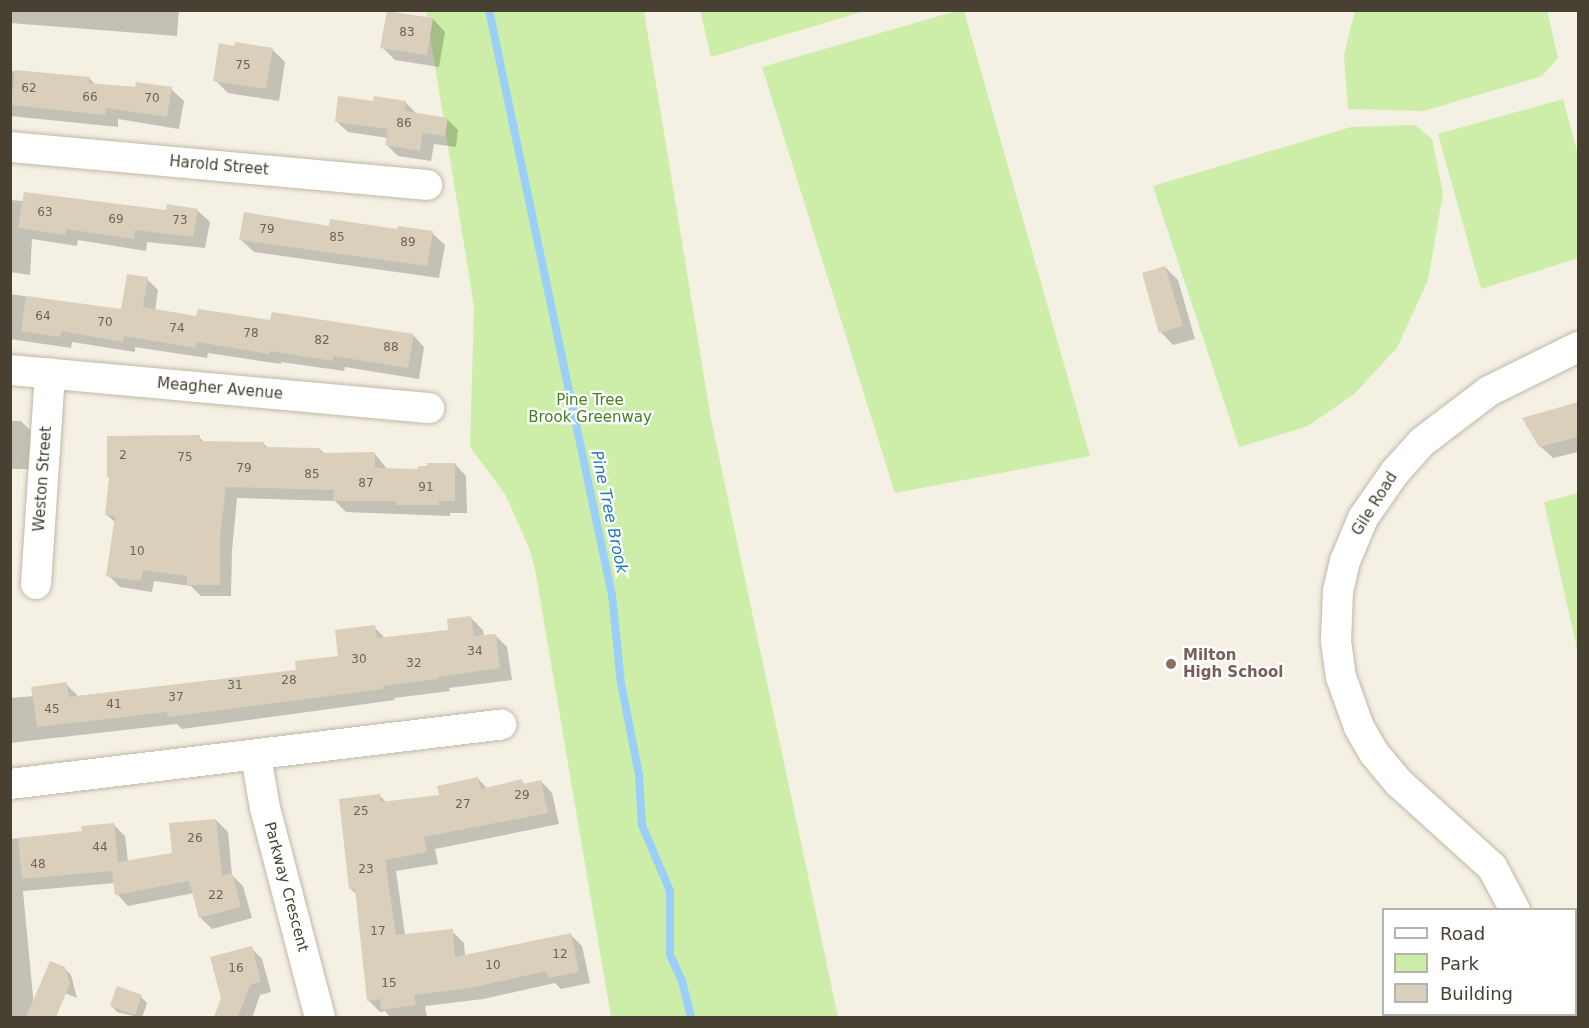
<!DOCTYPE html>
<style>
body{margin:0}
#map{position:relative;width:1589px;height:1028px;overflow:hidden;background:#f4f0e4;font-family:"DejaVu Sans",sans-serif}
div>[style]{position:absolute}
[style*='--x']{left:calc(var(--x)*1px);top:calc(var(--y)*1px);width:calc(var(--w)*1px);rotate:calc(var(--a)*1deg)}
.green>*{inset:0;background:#cdeea8}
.shadow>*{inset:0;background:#0003}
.stream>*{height:8px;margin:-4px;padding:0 4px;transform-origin:4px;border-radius:4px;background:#99cff8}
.building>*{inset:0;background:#dacfbb}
.roads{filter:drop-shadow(0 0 2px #c1b8a6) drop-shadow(0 0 2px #c1b8a6)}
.minor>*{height:30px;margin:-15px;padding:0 15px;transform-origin:15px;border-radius:15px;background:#fff}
.dots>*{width:16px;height:16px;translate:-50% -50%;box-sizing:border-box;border:3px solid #fff;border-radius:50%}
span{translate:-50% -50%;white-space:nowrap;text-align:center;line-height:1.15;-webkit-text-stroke:4.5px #fff;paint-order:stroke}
.number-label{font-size:12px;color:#6c6455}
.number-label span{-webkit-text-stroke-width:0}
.street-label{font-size:15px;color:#474033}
.park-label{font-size:15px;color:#428020}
.education-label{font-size:15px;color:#785e54;font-weight:700}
.left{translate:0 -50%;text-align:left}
.water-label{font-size:16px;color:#2079bf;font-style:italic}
.frame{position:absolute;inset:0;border:12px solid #474033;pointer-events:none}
.legend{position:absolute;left:1382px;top:908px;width:195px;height:108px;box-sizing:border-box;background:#fff;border:2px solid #b5b3ad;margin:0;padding:8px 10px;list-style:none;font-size:18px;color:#474033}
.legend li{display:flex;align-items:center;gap:12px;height:30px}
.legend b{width:30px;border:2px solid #b5b3ad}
</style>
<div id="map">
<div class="green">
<div style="clip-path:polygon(700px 10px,864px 10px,864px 11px,711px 57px)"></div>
<div style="clip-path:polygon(960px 10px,964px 11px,1090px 456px,895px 493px,762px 67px)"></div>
<div style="clip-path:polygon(1547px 10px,1558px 58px,1542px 76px,1424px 111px,1348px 109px,1344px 55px,1355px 11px)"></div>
<div style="clip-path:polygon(426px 11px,644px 11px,711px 419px,838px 1017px,611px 1017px,535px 569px,529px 548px,505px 494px,470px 447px,474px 306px)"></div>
<div style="clip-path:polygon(1563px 99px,1578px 155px,1578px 258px,1481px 289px,1438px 134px)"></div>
<div style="clip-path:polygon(1415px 125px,1432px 139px,1443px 193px,1428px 280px,1397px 348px,1354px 394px,1308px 426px,1239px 447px,1153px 186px,1351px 127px)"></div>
<div style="clip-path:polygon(1578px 493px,1578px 653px,1544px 502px)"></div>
<div style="clip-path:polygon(1576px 950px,1578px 950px,1578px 1017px,1507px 1018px,1508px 1014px,1576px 1014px)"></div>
</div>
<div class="shadow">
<div style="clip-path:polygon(10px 10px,179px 10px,177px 36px,10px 23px)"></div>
<div style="clip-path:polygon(433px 19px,445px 32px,439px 67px,395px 60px,382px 47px)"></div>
<div style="clip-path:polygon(272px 49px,285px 62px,279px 101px,228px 93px,215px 80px)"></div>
<div style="clip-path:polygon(10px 71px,89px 78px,96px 85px,171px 89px,184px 101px,179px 129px,118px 119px,118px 127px,10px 116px)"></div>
<div style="clip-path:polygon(374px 103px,406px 103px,417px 114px,447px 119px,458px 130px,456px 147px,434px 144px,431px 161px,398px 156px,387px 145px,388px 138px,348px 132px,336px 121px)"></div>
<div style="clip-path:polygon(10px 200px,167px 212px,197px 210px,210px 222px,205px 248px,147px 242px,146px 251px,78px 240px,77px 246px,32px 239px,30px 275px,10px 272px)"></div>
<div style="clip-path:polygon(330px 228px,432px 233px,445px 245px,439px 278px,254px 252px,241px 240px)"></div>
<div style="clip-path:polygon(1165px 267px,1178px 280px,1195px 339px,1173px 345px,1161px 332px)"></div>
<div style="clip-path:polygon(147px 279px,158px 290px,155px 311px,198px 318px,272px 322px,413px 335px,424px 347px,419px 379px,345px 367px,344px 371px,281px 362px,281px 364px,208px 353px,207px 358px,135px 347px,135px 352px,72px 342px,71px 348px,10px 339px,10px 294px,123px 311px)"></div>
<div style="clip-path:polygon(1578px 403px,1578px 452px,1553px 458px,1540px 446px,1524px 419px)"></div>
<div style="clip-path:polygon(10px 421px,21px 421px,33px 433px,33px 469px,12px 469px,10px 480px)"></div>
<div style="clip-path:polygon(199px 437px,205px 443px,263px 443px,269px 449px,320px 449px,325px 454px,375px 454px,387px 469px,420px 470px,455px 464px,466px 476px,467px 513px,450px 513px,450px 516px,346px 512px,335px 501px,237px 498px,232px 551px,231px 596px,201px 596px,191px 586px,154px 581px,152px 592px,120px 587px,108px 575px,116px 523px,107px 515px)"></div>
<div style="clip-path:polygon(471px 618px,483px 630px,484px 637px,495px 635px,507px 647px,512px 680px,449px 688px,450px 691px,394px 698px,395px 700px,182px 729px,177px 724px,10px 743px,10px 698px,34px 696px,66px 684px,78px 696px,298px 671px,340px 657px,374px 627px,386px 639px,450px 631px)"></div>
<div style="clip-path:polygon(478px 779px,488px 789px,522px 781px,525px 785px,541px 781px,552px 793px,559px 824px,435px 849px,438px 864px,396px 871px,405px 935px,452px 931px,464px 943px,465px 956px,570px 934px,582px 946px,590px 983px,561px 989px,555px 983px,483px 999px,425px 1006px,427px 1017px,391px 1018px,385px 1011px,380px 1012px,368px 1000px,357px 895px,351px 889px,379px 795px,387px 803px,441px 796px)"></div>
<div style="clip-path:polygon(216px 820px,228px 832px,232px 875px,243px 886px,252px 918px,212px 929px,201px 918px,194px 893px,128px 906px,117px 894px,115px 883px,23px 891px,35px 1018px,10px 1018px,10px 839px,83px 832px,114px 825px,125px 836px,128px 862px,173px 854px)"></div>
<div style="clip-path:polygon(251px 948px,262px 959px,271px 992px,260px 995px,252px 1018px,215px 1018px,223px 998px)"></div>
<div style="clip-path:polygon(64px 968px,71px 975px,77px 998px,49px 987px)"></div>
<div style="clip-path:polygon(141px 997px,147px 1003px,142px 1018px,117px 1012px,112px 1006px)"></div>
</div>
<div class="stream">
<div style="--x:489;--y:10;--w:598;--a:78.13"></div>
<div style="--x:612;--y:595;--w:88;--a:84.2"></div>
<div style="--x:621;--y:683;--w:94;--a:78.9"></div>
<div style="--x:639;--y:775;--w:50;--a:86.6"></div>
<div style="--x:642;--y:825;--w:72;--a:67"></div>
<div style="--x:670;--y:891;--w:64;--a:90"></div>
<div style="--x:670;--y:955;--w:29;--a:65"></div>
<div style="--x:682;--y:981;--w:38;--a:76"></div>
</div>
<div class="building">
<div style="clip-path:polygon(387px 11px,433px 18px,427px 55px,380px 48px)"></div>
<div style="clip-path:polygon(235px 42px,273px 48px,266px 89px,213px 81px,219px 43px,234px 46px)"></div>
<div style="clip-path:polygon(15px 70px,90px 77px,89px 83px,135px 87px,136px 82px,172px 87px,167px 117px,106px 108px,105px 115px,11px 105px)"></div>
<div style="clip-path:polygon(338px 96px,373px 101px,374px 96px,406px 101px,405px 111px,448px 118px,445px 136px,423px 133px,420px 151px,385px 145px,388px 129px,335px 122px)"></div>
<div style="clip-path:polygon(24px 192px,166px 210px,167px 204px,198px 209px,193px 237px,135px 230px,134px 239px,66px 229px,65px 235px,18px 228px)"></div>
<div style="clip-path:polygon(244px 212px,329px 226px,330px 219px,397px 229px,398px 226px,433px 231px,427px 266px,239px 240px)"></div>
<div style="clip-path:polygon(1165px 266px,1183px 326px,1159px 333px,1142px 273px)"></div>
<div style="clip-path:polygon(127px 274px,148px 277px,143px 307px,196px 316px,198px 309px,270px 320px,272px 312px,414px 334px,408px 368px,333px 356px,333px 361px,270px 351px,269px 354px,197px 342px,196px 348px,124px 336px,123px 342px,61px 331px,60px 337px,21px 331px,26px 296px,121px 309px)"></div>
<div style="clip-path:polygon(1578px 402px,1578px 437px,1539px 447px,1522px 418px)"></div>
<div style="clip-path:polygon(200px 435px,200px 441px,264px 442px,264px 447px,320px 448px,321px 453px,375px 452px,375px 468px,418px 469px,418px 466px,427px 466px,427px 463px,455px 463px,455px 501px,439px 501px,439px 505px,396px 505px,396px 501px,333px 501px,334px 490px,226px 487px,220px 538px,220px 585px,187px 585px,187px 576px,143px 570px,141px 581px,106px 576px,115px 516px,105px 515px,109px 477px,107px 477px,107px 436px)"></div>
<div style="clip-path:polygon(471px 616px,474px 636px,496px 634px,500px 668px,438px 677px,438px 679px,383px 686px,383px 689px,168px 717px,167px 712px,37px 727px,31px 687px,67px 682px,69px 697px,296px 670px,295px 661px,338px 656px,335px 630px,375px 625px,377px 638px,448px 630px,447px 619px)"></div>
<div style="clip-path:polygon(478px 777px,481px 789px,522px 779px,523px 784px,541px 780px,548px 813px,424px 837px,427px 852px,385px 860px,396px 935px,453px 929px,455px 957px,571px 933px,579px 972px,548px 978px,547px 971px,470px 988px,414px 995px,416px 1005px,381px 1010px,380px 999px,367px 1001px,355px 889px,349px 889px,339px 799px,380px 794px,381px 802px,439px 795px,437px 786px)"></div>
<div style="clip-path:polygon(216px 819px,222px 876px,232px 873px,241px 907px,199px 918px,189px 881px,115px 895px,112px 871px,22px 879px,18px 838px,82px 831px,81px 826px,114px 823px,118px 862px,172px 853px,169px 823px)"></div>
<div style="clip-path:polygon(252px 946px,261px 982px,250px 985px,238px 1017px,214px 1017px,221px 998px,210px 957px)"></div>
<div style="clip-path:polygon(50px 961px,65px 967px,70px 984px,56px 1017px,26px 1017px)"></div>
<div style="clip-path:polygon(117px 986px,142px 995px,135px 1015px,110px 1006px)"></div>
</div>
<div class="roads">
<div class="minor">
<div style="--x:10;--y:147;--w:419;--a:5.2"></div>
<div style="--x:10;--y:370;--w:421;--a:5.2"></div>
<div style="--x:36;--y:584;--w:211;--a:-86.2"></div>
<div style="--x:256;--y:756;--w:53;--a:80.2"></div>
<div style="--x:265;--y:808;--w:217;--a:75.3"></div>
<div style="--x:10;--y:784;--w:495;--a:-6.9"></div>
<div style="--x:1515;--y:910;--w:49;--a:-118.1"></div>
<div style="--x:1492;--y:867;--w:125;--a:-137.9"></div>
<div style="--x:1399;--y:783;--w:39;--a:-130"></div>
<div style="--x:1374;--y:753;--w:30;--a:-120"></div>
<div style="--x:1359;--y:727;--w:53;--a:-109.8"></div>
<div style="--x:1341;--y:677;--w:36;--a:-98"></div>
<div style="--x:1336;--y:641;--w:50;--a:-87.7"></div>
<div style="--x:1338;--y:591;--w:31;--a:-77"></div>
<div style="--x:1345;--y:561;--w:47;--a:-67.3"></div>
<div style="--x:1363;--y:518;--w:56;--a:-55.2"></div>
<div style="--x:1395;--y:472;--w:40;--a:-48"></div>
<div style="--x:1422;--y:442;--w:84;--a:-37.3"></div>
<div style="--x:1489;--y:391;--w:99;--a:-26.3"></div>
<div style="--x:1507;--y:1018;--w:4;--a:-76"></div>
</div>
</div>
<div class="dots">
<div style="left:1171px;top:664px;background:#8d6e63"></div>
</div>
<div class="number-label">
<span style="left:407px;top:33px">83</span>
<span style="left:243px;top:66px">75</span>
<span style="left:29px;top:89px">62</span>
<span style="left:90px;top:98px">66</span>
<span style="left:152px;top:99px">70</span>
<span style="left:404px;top:124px">86</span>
<span style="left:45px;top:213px">63</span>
<span style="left:116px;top:220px">69</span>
<span style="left:180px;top:221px">73</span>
<span style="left:267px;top:230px">79</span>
<span style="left:337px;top:238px">85</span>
<span style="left:408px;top:243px">89</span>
<span style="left:43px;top:317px">64</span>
<span style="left:105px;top:323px">70</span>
<span style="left:177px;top:329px">74</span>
<span style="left:251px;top:334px">78</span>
<span style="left:322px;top:341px">82</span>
<span style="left:391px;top:348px">88</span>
<span style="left:123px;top:456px">2</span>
<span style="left:185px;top:458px">75</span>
<span style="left:244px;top:469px">79</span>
<span style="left:312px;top:475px">85</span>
<span style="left:366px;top:484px">87</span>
<span style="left:426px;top:488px">91</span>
<span style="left:137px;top:552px">10</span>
<span style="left:475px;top:652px">34</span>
<span style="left:359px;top:660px">30</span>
<span style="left:414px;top:664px">32</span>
<span style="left:289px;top:681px">28</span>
<span style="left:235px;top:686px">31</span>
<span style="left:176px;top:698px">37</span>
<span style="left:114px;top:705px">41</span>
<span style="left:52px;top:710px">45</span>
<span style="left:522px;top:796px">29</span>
<span style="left:463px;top:805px">27</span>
<span style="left:361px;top:812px">25</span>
<span style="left:195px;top:839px">26</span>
<span style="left:100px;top:848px">44</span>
<span style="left:38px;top:865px">48</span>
<span style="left:366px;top:870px">23</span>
<span style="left:216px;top:896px">22</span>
<span style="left:378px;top:932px">17</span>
<span style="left:560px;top:955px">12</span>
<span style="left:493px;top:966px">10</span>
<span style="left:236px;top:969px">16</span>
<span style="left:389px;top:984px">15</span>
</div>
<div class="street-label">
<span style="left:219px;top:166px;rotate:5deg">Harold Street</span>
<span style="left:220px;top:389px;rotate:5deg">Meagher Avenue</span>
<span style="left:43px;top:479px;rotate:-86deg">Weston Street</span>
<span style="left:1375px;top:504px;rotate:-58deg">Gile Road</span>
<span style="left:286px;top:887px;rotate:75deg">Parkway Crescent</span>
</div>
<div class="park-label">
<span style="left:590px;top:409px">Pine Tree<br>Brook Greenway</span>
</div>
<div class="education-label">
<span class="left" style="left:1183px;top:664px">Milton<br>High School</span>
</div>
<div class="water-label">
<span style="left:609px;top:512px;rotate:78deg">Pine Tree Brook</span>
</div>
<div class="frame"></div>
<ul class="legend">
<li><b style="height:8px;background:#fff"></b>Road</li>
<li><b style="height:16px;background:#cdeea8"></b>Park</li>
<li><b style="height:16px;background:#dacfbb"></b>Building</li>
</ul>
</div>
